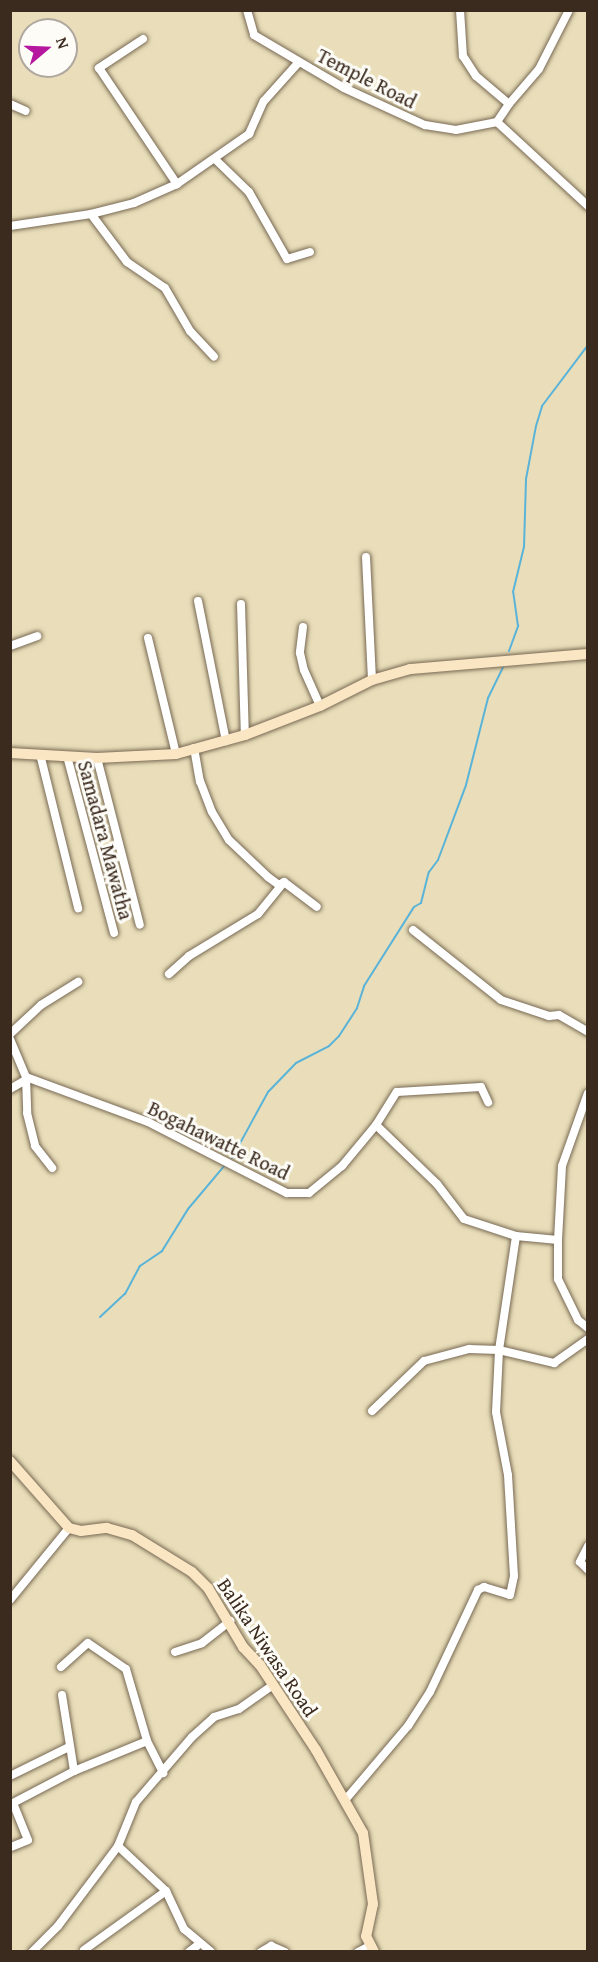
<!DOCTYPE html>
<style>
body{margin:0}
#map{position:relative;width:598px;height:1962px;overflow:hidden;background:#e9deb9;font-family:"Gentium Book Plus",serif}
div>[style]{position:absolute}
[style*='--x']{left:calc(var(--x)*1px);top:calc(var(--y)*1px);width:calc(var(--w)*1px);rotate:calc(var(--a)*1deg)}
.stream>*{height:2px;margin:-1px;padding:0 1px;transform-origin:1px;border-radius:1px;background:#5ab3d8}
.roads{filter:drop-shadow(0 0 2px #786954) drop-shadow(0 0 2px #786954)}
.street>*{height:8px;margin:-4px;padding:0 4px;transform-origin:4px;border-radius:4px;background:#fff}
.secondary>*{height:10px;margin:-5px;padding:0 5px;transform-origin:5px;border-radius:5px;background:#fbe6c4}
span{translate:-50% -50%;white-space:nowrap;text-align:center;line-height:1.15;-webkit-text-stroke:6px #fdfcf7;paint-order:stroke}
.street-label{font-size:20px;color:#3b2a1e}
.frame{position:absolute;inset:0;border:12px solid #3b2a1e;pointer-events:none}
.north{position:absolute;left:18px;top:18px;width:60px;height:60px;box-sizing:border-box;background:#fdfcf7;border:2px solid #afa8a0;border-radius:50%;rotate:71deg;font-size:16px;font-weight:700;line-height:24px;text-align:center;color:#3b2a1e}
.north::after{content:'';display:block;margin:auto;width:21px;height:27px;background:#b5179e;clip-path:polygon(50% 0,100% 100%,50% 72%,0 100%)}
</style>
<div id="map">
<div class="stream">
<div style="--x:587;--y:202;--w:34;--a:-88"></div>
<div style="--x:509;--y:651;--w:27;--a:-70"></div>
<div style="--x:518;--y:626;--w:34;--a:-98"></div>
<div style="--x:513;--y:592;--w:46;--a:-76.3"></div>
<div style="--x:524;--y:547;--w:68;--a:-88.3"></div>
<div style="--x:526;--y:479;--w:54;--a:-79.3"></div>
<div style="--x:536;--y:426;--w:21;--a:-73"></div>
<div style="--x:542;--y:406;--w:76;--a:-53"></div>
<div style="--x:232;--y:1158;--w:75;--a:-61.4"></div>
<div style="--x:268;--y:1092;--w:40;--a:-46"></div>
<div style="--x:296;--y:1063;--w:37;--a:-27"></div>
<div style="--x:329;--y:1046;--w:14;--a:-45"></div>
<div style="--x:339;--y:1036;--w:33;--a:-57"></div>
<div style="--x:357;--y:1008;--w:23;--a:-72"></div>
<div style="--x:364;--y:986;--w:93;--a:-57.7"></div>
<div style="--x:414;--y:907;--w:8;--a:-30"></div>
<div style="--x:421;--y:903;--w:32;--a:-76"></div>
<div style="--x:429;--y:872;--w:15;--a:-53"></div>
<div style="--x:438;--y:860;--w:80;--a:-69.5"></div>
<div style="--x:466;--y:785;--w:90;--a:-75.8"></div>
<div style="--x:488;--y:698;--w:34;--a:-64"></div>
<div style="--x:100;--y:1317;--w:34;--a:-43"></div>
<div style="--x:125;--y:1294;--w:32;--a:-62"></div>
<div style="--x:140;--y:1266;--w:27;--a:-34"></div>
<div style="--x:162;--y:1251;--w:49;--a:-58.2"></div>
<div style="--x:188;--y:1209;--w:57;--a:-49.9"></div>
</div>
<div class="roads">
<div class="street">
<div style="--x:247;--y:10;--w:26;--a:74"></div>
<div style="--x:254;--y:35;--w:104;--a:30.5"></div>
<div style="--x:344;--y:88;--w:89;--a:24.6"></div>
<div style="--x:425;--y:125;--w:31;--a:9"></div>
<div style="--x:456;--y:130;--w:42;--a:-11"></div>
<div style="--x:460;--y:10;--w:46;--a:86.3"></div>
<div style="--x:463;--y:56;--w:24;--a:57"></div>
<div style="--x:476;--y:76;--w:43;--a:40.3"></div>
<div style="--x:509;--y:104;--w:22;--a:124"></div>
<div style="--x:143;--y:39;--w:53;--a:146.6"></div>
<div style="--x:99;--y:68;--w:140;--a:56.1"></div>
<div style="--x:10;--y:104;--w:17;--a:24"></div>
<div style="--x:509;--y:104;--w:46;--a:-49.4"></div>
<div style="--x:539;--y:69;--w:66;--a:-63"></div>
<div style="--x:497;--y:122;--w:124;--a:42.7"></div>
<div style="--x:216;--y:160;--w:46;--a:44.1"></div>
<div style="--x:249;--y:192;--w:77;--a:60.4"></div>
<div style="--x:287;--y:259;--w:24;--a:-17"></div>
<div style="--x:91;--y:214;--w:60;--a:53.1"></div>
<div style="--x:127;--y:262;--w:46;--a:34.4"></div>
<div style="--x:165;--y:288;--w:50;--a:59.8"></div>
<div style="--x:190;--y:331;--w:35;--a:47"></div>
<div style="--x:10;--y:226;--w:82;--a:-8.4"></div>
<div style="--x:91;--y:214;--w:44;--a:-14.3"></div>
<div style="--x:134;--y:203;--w:47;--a:-23.8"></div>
<div style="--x:177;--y:184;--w:88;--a:-34.8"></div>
<div style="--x:249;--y:134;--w:36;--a:-66"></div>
<div style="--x:264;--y:101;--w:52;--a:-48.1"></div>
<div style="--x:366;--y:557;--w:123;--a:87.2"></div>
<div style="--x:198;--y:601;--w:143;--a:78.7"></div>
<div style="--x:241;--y:604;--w:131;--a:88.3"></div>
<div style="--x:303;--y:627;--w:26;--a:97"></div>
<div style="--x:300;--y:653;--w:17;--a:77"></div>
<div style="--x:304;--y:670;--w:39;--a:66"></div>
<div style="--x:148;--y:638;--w:119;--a:76.4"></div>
<div style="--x:10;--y:646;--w:29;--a:-20"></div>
<div style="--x:194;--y:748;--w:34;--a:80"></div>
<div style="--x:200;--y:781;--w:33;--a:69"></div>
<div style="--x:212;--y:812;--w:33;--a:59"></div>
<div style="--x:229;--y:840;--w:54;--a:43.5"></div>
<div style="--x:268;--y:877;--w:14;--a:36"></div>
<div style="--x:279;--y:885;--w:6;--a:-31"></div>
<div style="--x:284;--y:882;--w:41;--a:37.1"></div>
<div style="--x:40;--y:754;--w:159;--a:76.1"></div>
<div style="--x:67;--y:756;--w:183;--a:75.1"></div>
<div style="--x:97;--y:758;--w:172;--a:75.6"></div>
<div style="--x:413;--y:930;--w:112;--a:38.5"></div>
<div style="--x:501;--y:1000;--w:51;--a:18.4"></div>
<div style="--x:549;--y:1016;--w:10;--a:-6"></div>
<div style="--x:559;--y:1015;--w:34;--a:30"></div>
<div style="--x:169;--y:974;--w:27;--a:-42"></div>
<div style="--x:189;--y:956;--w:81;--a:-31.3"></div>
<div style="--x:258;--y:914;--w:41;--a:-50.9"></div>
<div style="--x:10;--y:1034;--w:42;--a:-43.1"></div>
<div style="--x:41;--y:1005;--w:44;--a:-31.9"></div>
<div style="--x:10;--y:1039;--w:41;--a:67.2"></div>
<div style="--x:26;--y:1077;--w:130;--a:20.2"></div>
<div style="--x:148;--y:1122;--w:156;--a:27.1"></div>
<div style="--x:287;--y:1193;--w:22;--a:0"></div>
<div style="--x:309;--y:1193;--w:43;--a:-39.3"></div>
<div style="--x:342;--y:1166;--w:53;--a:-50.3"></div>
<div style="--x:376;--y:1125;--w:85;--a:44"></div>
<div style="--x:437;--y:1184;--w:44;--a:52.4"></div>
<div style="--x:464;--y:1219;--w:55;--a:18.1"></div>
<div style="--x:516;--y:1236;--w:42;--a:5.4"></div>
<div style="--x:558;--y:1240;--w:39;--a:90"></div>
<div style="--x:558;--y:1279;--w:46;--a:64"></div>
<div style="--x:578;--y:1320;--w:13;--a:39"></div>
<div style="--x:26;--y:1077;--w:36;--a:88"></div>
<div style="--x:27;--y:1113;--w:34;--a:76"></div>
<div style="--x:35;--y:1146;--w:28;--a:52"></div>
<div style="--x:10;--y:1089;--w:16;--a:-30"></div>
<div style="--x:376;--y:1125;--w:39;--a:-58"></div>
<div style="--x:397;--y:1092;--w:84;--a:-3.4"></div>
<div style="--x:481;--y:1087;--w:17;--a:65"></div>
<div style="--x:558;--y:1240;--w:74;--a:-86.9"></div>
<div style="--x:562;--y:1166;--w:77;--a:-70.4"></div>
<div style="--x:372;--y:1411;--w:72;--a:-43.9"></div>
<div style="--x:424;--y:1361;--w:47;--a:-14.9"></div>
<div style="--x:469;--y:1349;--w:30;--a:2"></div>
<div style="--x:499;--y:1350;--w:57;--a:13.3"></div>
<div style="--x:554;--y:1363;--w:42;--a:-35.2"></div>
<div style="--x:588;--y:1546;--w:18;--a:117"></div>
<div style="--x:580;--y:1562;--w:11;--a:45"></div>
<div style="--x:10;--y:1600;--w:93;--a:-50.7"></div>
<div style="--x:175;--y:1652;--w:28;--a:-18"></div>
<div style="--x:202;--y:1643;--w:36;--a:-38"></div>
<div style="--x:61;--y:1667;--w:36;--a:-42"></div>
<div style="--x:88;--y:1643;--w:46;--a:34.4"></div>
<div style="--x:126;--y:1669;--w:75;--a:73.7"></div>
<div style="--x:147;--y:1741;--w:36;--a:63"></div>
<div style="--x:62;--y:1695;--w:77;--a:81"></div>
<div style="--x:10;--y:1776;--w:66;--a:-26.2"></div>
<div style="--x:346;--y:1799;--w:96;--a:-49.7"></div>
<div style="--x:408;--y:1726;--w:40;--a:-57.1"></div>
<div style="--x:430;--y:1692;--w:113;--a:-64.8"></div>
<div style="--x:478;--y:1590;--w:7;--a:-27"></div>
<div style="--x:484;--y:1587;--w:27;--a:17"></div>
<div style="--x:510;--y:1595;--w:19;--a:-78"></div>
<div style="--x:514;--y:1576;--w:101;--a:-93.4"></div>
<div style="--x:508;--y:1475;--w:64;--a:-100.8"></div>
<div style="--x:496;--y:1412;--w:62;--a:-87.2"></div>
<div style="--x:499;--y:1350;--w:115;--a:-81.5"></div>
<div style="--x:118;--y:1846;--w:66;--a:43.2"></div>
<div style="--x:166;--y:1891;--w:42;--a:64.7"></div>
<div style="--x:184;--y:1929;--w:35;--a:40"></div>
<div style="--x:11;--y:1847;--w:18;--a:-22"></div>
<div style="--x:28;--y:1840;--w:40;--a:-112"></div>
<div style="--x:13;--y:1803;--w:69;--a:-27.7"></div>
<div style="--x:74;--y:1771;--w:79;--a:-22.3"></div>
<div style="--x:84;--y:1950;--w:101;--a:-35.7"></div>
<div style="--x:32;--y:1952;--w:37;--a:-45"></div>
<div style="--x:58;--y:1926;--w:100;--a:-53.1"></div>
<div style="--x:118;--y:1846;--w:48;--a:-67.8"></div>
<div style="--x:136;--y:1802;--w:86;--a:-49.3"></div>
<div style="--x:192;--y:1737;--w:30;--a:-42"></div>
<div style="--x:214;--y:1717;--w:26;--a:-18"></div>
<div style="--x:239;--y:1709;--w:42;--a:-35.2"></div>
<div style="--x:189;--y:1952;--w:11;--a:-38"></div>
<div style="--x:261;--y:1952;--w:12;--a:-31"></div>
<div style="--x:271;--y:1946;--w:15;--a:23"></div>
<div style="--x:358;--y:1952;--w:13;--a:-27"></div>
</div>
<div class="secondary">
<div style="--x:10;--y:753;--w:87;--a:3.3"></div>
<div style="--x:97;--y:758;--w:79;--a:-2.9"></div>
<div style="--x:176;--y:754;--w:72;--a:-15.4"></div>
<div style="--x:245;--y:735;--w:80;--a:-21.1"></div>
<div style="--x:320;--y:706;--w:58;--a:-26.6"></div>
<div style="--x:372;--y:680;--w:40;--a:-16"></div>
<div style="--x:410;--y:669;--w:179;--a:-4.8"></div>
<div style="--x:10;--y:1461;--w:89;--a:48.6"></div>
<div style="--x:69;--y:1528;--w:12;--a:14"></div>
<div style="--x:81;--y:1531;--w:26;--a:-7"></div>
<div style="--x:107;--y:1528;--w:26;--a:16"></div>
<div style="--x:132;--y:1535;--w:70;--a:31.7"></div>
<div style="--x:192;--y:1572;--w:23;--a:45"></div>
<div style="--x:208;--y:1588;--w:69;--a:59.3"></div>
<div style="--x:243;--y:1647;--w:25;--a:47"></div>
<div style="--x:260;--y:1665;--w:102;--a:56.6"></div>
<div style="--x:316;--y:1750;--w:95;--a:60.5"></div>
<div style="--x:363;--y:1833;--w:72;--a:82"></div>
<div style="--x:373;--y:1904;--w:33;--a:102"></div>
<div style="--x:366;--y:1936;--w:18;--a:63"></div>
</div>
</div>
<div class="street-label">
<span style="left:367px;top:78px;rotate:27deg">Temple Road</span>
<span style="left:106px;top:840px;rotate:75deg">Samadara Mawatha</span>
<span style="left:219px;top:1140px;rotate:26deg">Bogahawatte Road</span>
<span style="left:268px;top:1647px;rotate:56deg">Balika Niwasa Road</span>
</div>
<div class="frame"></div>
<div class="north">N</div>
</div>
